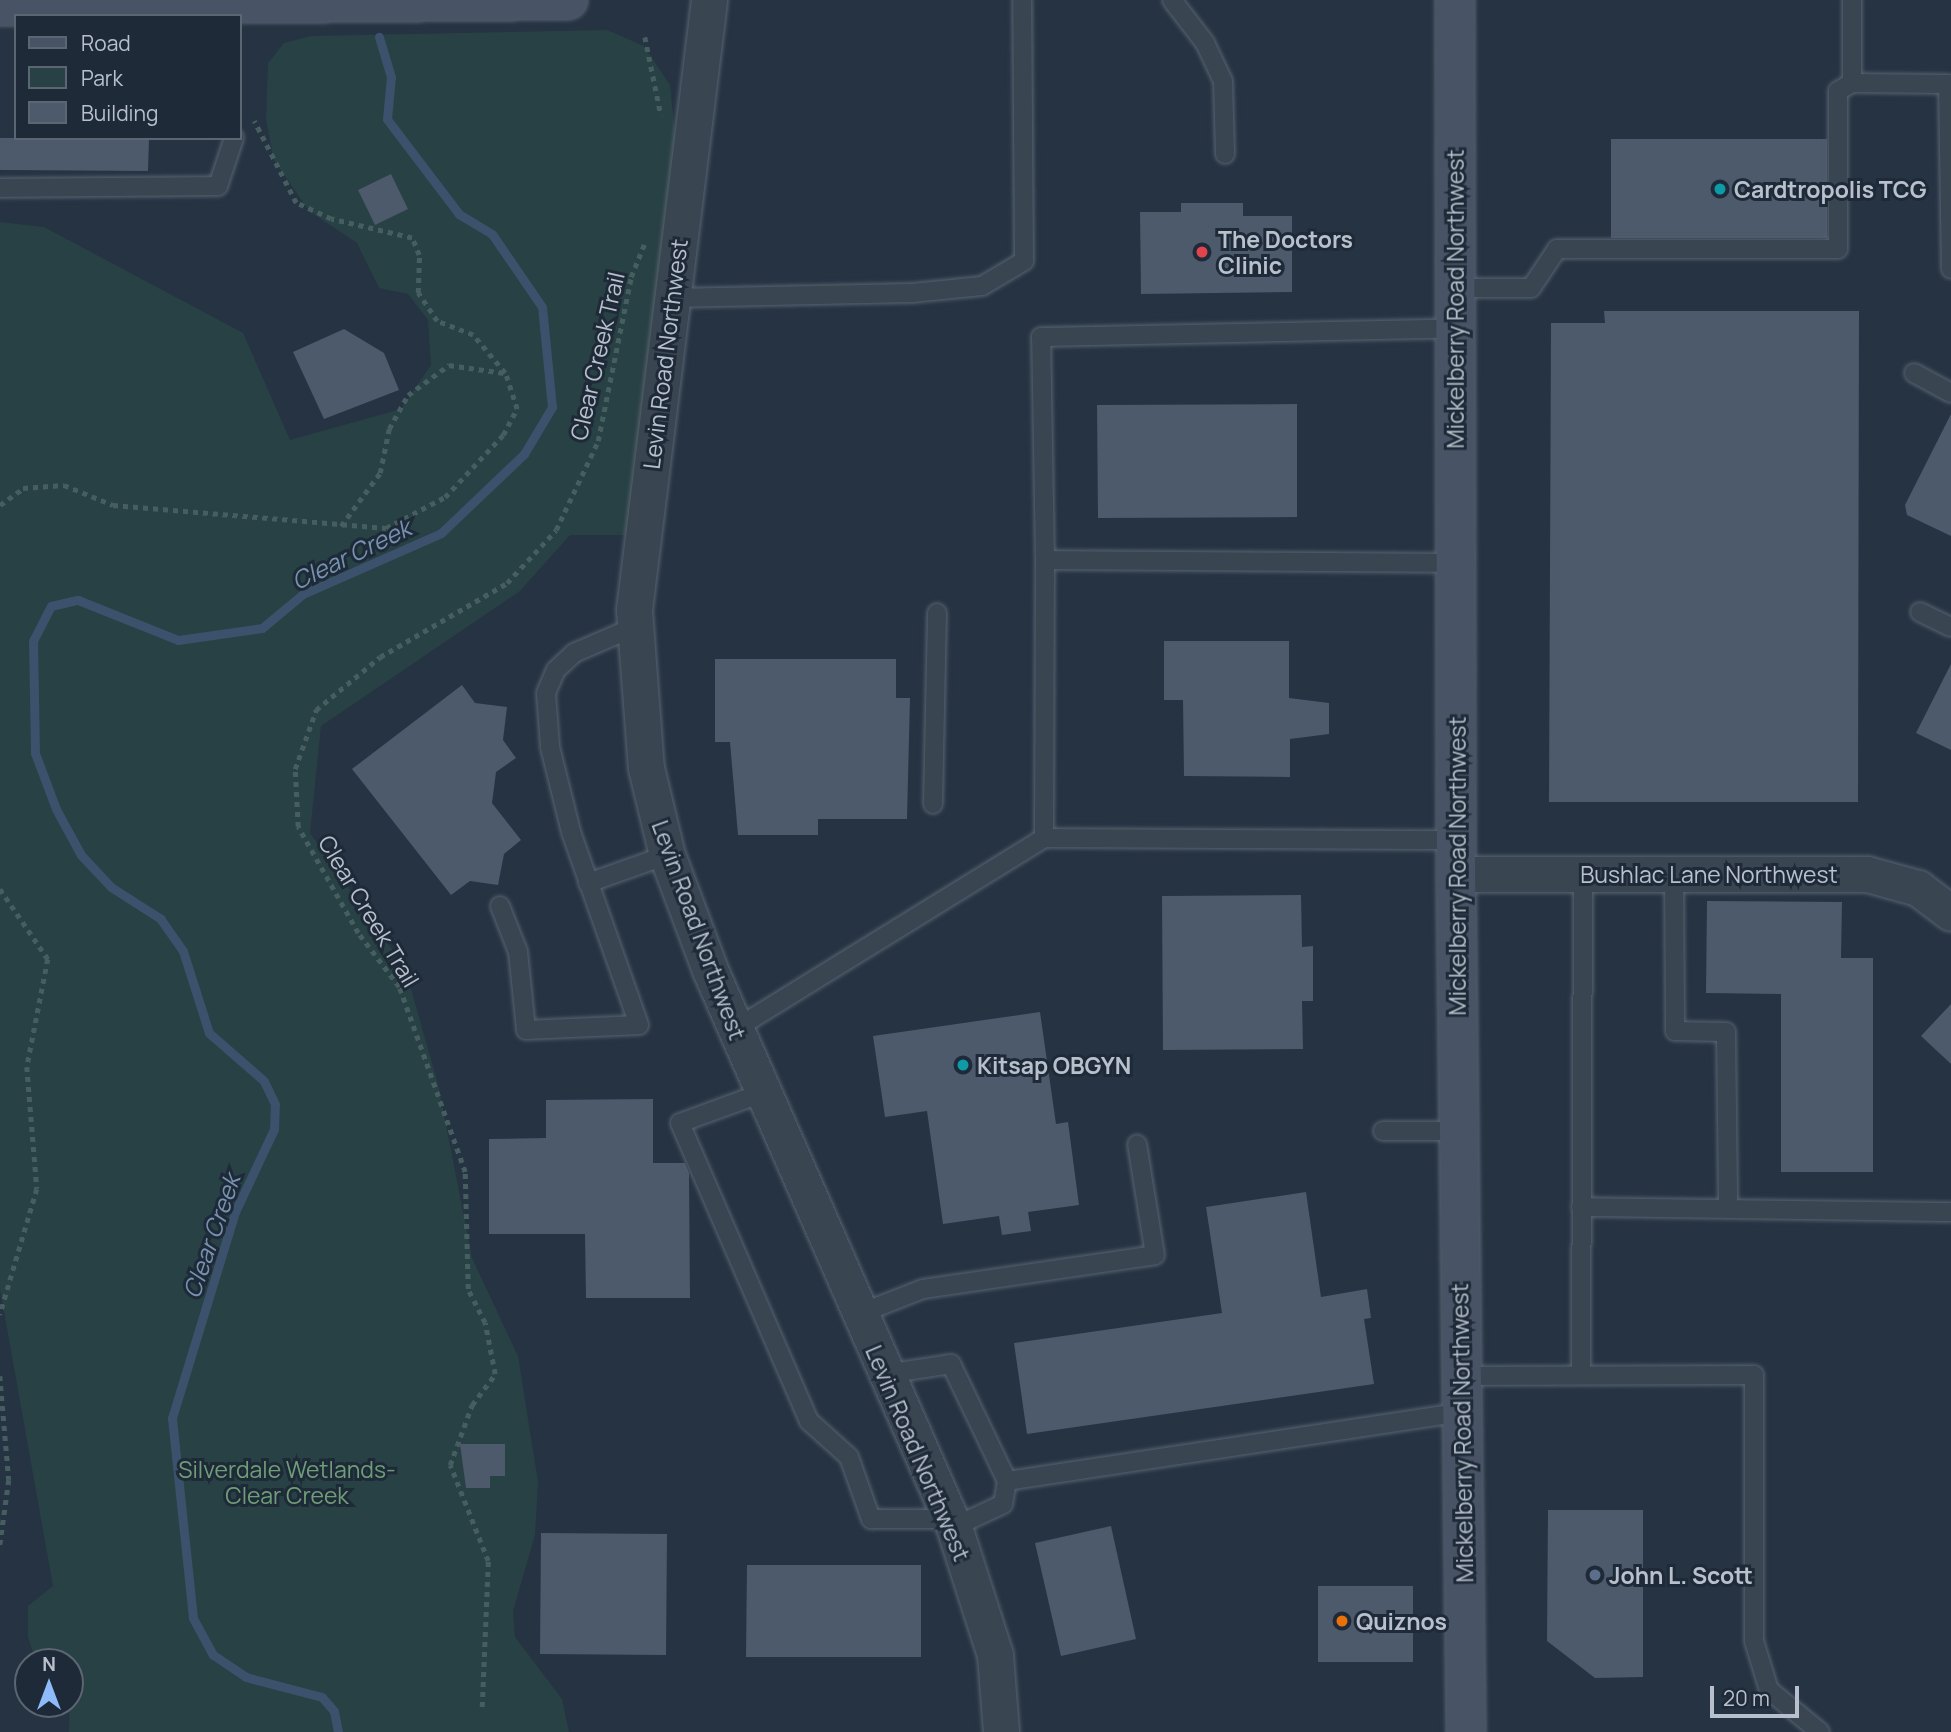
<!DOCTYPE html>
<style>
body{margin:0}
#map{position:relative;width:1951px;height:1732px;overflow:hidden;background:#263343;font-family:Manrope,sans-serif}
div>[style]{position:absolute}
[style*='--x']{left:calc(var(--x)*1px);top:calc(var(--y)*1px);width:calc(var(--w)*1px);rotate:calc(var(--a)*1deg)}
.green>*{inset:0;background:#284144}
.stream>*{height:9px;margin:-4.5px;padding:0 4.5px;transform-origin:4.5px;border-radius:4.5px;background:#3b516c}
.building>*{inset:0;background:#4c5a6c}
.path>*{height:4.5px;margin-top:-2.25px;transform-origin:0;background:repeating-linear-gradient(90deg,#465e60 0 5px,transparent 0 10px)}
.roads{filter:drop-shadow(0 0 2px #586370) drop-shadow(0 0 2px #586370)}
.lane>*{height:18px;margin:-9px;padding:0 9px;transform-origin:9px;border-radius:9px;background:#3a4552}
.street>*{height:35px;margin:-17.5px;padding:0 17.5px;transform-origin:17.5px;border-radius:17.5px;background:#3a4552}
.secondary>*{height:38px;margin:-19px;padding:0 19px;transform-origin:19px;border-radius:19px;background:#485465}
.dots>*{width:19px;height:19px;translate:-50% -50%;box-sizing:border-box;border:4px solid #1f2a38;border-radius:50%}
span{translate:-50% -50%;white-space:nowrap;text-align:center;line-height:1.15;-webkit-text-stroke:6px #1f2a38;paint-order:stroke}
.poi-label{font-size:23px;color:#b7c0cc;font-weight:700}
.left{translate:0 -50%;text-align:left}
.street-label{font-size:23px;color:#b7c0cc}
.park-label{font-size:23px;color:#6e9e77}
.water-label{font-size:24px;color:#7792b0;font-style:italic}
.legend{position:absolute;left:14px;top:14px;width:228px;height:126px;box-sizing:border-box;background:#1f2a38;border:2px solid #5c6673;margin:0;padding:9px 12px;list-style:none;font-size:21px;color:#b7c0cc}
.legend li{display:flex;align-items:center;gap:14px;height:35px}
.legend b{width:35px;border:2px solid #5c6673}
.north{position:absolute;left:14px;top:1648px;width:70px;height:70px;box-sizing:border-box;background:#1f2a38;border:2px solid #5c6673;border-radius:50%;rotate:0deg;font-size:19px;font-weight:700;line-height:28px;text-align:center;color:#b7c0cc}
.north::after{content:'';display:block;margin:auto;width:24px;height:32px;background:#8ebcfa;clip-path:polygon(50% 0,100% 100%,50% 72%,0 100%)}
.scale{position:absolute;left:1710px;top:1686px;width:89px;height:32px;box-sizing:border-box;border:4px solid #b7c0cc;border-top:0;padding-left:9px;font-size:21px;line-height:24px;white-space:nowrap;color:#b7c0cc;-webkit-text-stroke:5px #1f2a38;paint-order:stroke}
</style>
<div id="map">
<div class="green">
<div style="clip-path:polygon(607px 30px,644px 46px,670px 85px,683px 209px,642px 535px,570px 535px,520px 591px,321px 726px,310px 833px,405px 968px,438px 1084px,472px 1258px,518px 1356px,538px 1482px,535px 1535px,513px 1611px,515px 1637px,562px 1699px,569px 1732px,69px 1732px,70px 1662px,36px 1662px,28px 1637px,28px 1606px,53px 1586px,0 1289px,0 222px,44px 227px,243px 333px,290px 440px,401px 409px,431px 365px,428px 320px,408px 294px,379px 288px,357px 243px,309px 211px,274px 160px,266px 120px,268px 63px,284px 43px,311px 36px)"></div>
</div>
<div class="stream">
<div style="--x:338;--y:1732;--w:21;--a:-101"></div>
<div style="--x:334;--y:1711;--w:18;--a:-131"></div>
<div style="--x:322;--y:1697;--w:79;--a:-165.3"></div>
<div style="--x:246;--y:1677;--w:40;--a:-146"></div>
<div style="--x:213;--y:1655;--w:42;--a:-118.4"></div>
<div style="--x:193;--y:1618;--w:201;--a:-96"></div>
<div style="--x:172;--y:1418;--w:215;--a:-73"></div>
<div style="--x:235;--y:1212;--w:92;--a:-64.8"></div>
<div style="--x:274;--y:1129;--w:25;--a:-88"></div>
<div style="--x:275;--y:1104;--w:25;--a:-116"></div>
<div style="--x:264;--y:1081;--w:73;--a:-138.9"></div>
<div style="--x:209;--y:1033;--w:86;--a:-107.6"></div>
<div style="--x:183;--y:951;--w:39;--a:-125"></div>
<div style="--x:161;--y:919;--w:59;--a:-147.4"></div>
<div style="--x:111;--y:887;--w:44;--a:-133.2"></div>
<div style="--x:81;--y:855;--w:52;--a:-118.5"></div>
<div style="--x:56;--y:809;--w:60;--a:-110.6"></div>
<div style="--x:35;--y:753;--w:112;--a:-91"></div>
<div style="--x:33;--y:641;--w:39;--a:-63"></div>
<div style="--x:51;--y:606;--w:28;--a:-13"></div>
<div style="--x:78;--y:600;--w:108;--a:21.8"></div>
<div style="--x:178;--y:640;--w:85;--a:-8.1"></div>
<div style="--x:262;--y:628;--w:53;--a:-39.7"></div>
<div style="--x:303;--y:594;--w:151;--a:-23.8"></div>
<div style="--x:441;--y:533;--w:115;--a:-43.6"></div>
<div style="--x:524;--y:454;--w:55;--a:-59.2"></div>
<div style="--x:552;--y:407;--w:100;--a:-95.7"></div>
<div style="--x:542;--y:307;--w:88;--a:-124.4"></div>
<div style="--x:492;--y:234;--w:39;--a:-149"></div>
<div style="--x:459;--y:214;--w:119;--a:-127.2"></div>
<div style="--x:387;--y:119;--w:42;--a:-84.6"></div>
<div style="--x:391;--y:77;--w:42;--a:-106.7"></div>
</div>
<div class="building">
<div style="clip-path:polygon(0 138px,149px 138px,148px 171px,0 170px)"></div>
<div style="clip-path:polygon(1611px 139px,1827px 139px,1827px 238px,1611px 238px)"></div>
<div style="clip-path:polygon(391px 174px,408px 209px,375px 225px,358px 190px)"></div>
<div style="clip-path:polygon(1181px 203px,1243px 203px,1243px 216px,1292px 216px,1292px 292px,1141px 294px,1140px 212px,1181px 212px)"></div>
<div style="clip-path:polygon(1604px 311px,1859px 311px,1858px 802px,1549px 802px,1551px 323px,1605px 323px)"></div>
<div style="clip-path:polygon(344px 329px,384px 353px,399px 390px,324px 419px,293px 352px)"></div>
<div style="clip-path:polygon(1297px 404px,1297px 517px,1098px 518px,1097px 405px)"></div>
<div style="clip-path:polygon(1951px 414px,1951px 536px,1907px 515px,1905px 505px)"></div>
<div style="clip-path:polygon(1164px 641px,1289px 641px,1289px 698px,1329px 703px,1329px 734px,1290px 739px,1290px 777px,1184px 776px,1183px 700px,1164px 700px)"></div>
<div style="clip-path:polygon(715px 659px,896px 659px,896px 698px,910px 698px,907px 819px,818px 819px,818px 835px,738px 835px,730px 742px,715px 742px)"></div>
<div style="clip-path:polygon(1951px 664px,1951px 750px,1916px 733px)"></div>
<div style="clip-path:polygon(462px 685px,475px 703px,507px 707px,503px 740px,516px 758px,496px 772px,492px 803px,521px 840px,504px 854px,498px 885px,470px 881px,451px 895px,352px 769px)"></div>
<div style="clip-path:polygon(1301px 895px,1302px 947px,1313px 946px,1313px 1001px,1302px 1001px,1303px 1049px,1163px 1050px,1162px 896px)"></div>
<div style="clip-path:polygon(1707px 901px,1842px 902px,1841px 958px,1873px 958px,1873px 1172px,1781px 1172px,1781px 994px,1706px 993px)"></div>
<div style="clip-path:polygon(1951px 1004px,1951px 1064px,1921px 1036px)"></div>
<div style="clip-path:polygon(1040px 1012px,1056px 1124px,1068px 1122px,1079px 1205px,1028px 1212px,1031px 1231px,1002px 1235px,999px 1216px,943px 1224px,927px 1111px,885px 1117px,873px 1036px)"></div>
<div style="clip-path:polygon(653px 1099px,653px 1163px,685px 1163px,689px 1173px,690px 1298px,586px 1298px,585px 1234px,489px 1234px,489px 1139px,546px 1138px,546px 1100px)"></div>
<div style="clip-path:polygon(1306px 1192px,1321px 1297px,1367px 1289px,1371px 1318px,1364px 1319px,1374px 1384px,1027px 1434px,1014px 1343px,1222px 1313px,1206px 1207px)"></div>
<div style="clip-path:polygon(460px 1444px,505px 1444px,505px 1476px,490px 1476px,490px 1488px,466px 1488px)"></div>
<div style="clip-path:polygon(1548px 1510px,1643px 1510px,1643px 1677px,1595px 1678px,1547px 1641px)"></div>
<div style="clip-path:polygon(1111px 1526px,1136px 1639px,1061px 1656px,1035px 1543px)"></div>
<div style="clip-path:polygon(541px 1533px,667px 1534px,666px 1655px,540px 1654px)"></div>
<div style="clip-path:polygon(747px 1565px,921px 1565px,921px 1657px,746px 1657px)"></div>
<div style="clip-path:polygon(1318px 1586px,1413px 1586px,1413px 1662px,1318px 1662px)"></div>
</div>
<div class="path">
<div style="--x:645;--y:37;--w:80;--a:78.4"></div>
<div style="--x:0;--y:505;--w:29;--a:-36"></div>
<div style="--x:23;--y:488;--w:41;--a:-4.2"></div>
<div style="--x:64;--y:485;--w:53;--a:22.2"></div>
<div style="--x:113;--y:505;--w:274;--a:4.8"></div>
<div style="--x:386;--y:528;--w:67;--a:-27.7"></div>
<div style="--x:445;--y:497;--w:85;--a:-46.9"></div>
<div style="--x:503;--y:435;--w:30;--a:-62"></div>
<div style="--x:517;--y:409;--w:38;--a:-108"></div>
<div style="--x:505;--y:373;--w:50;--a:-130.1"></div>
<div style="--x:473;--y:335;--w:39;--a:-159"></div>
<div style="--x:437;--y:321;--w:34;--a:-124"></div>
<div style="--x:418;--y:293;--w:38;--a:-88"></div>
<div style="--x:419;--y:255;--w:18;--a:-112"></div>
<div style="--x:412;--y:238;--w:83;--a:-166.8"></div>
<div style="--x:331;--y:219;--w:38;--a:-155"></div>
<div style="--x:296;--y:203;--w:92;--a:-117.1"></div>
<div style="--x:341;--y:526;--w:66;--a:-53.7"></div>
<div style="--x:380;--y:473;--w:45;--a:-78.4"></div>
<div style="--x:389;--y:429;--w:39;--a:-61"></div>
<div style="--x:408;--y:395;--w:51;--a:-36.2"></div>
<div style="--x:449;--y:365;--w:56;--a:8.3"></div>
<div style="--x:0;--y:889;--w:85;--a:55.6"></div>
<div style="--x:48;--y:959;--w:110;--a:101"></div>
<div style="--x:27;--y:1067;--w:122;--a:85.3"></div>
<div style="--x:37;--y:1189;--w:131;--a:106.4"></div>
<div style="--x:0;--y:1376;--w:104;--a:85.1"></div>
<div style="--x:9;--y:1480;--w:66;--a:97.9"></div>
<div style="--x:482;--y:1707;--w:146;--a:-87.6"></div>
<div style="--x:488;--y:1561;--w:103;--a:-111.6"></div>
<div style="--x:450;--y:1465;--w:64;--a:-69.9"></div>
<div style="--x:472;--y:1405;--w:39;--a:-53"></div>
<div style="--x:495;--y:1374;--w:52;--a:-101.1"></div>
<div style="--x:485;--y:1323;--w:38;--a:-117"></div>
<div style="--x:468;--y:1289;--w:117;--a:-91.5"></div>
<div style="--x:465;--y:1172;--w:196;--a:-109.6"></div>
<div style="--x:399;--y:987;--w:68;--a:-127.2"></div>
<div style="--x:358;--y:933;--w:122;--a:-119.5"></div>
<div style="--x:298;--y:827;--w:58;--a:-93"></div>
<div style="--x:295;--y:769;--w:63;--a:-70.4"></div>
<div style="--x:316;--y:710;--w:83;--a:-39.6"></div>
<div style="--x:380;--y:657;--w:147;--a:-30.2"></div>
<div style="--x:507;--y:583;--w:72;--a:-47.2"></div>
<div style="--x:556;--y:530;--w:98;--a:-64.7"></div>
<div style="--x:598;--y:441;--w:167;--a:-78.6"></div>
<div style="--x:631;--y:277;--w:37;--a:-68"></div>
</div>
<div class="roads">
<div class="lane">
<div style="--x:1172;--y:0;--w:54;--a:52.5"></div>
<div style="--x:1205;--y:43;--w:42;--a:64.7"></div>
<div style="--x:1223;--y:81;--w:73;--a:88.4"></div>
<div style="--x:1852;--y:0;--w:83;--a:90"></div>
<div style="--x:1852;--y:83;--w:96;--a:0.6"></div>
<div style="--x:1948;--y:84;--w:185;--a:89.1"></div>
<div style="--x:0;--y:188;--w:218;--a:-0.5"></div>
<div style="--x:218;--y:186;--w:51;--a:-71.6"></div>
<div style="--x:1455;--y:288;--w:76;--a:0"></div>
<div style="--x:1531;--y:288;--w:47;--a:-56.3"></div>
<div style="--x:1557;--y:249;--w:281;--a:0"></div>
<div style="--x:1838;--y:249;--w:158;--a:-90"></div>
<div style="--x:1838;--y:91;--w:16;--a:-30"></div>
<div style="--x:672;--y:298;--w:240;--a:-1.2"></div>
<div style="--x:912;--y:293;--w:70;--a:-5.7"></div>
<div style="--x:982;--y:286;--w:49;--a:-30.8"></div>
<div style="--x:1024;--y:261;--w:261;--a:-90.4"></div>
<div style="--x:1914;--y:373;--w:42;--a:28.4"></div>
<div style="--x:1045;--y:560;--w:223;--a:-91"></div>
<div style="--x:1041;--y:337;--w:414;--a:-1.2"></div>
<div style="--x:1920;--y:612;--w:34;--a:26"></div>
<div style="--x:933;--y:804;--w:191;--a:-88.8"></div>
<div style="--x:1044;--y:838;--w:278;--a:-89.8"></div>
<div style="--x:1045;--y:560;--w:411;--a:0.4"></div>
<div style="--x:1674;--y:874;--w:157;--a:89.6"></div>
<div style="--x:1675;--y:1031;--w:51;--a:1.1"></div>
<div style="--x:1726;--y:1032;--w:175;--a:89.3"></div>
<div style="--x:588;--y:883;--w:84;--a:-19.5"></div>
<div style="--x:500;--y:906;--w:49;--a:68.6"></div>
<div style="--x:518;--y:952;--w:78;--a:84.1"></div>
<div style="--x:526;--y:1030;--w:113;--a:-2.5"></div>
<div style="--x:639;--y:1025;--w:205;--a:-109.4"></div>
<div style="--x:571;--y:832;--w:88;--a:-103.9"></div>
<div style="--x:550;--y:747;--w:54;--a:-94.2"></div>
<div style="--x:546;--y:693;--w:25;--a:-67"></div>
<div style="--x:556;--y:670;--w:25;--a:-43"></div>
<div style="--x:574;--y:653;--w:65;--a:-23.4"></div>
<div style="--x:735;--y:1029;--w:363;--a:-31.7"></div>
<div style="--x:1044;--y:838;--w:412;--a:0.3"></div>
<div style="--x:762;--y:1093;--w:87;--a:159.9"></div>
<div style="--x:680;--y:1123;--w:325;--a:66.6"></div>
<div style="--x:809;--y:1421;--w:54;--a:42"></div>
<div style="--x:849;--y:1457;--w:66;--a:70.5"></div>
<div style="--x:871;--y:1519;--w:79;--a:0"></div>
<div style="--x:1383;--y:1131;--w:76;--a:0"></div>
<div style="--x:1581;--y:1207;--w:370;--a:0.8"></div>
<div style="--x:859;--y:1314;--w:69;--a:-21.3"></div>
<div style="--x:923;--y:1289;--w:234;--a:-8.3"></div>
<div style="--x:1155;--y:1255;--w:112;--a:-99.2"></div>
<div style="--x:886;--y:1374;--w:66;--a:-8.7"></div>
<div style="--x:951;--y:1364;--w:130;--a:64.4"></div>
<div style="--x:1581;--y:1375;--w:501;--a:-89.77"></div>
<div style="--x:1461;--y:1376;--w:293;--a:-0.2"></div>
<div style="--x:1754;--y:1375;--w:266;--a:90"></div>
<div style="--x:1754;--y:1641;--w:51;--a:73"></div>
<div style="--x:1769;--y:1690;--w:66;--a:39.5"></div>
<div style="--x:954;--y:1527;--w:54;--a:-25.1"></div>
<div style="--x:1003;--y:1504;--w:23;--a:-80"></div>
<div style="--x:1007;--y:1481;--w:460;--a:-8.6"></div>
</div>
<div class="street">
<div style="--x:709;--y:0;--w:615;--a:97.01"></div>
<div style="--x:634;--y:610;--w:158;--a:85.7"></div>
<div style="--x:646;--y:768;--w:89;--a:76.4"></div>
<div style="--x:667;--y:855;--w:123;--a:69.5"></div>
<div style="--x:710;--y:970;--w:608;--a:66.34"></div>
<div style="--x:954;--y:1527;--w:134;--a:72.2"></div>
<div style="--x:995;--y:1655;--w:77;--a:85.5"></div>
<div style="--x:1456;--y:874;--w:411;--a:0"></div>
<div style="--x:1867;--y:874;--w:53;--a:15.4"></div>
<div style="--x:1918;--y:888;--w:41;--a:37.1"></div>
</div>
<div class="secondary">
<div style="--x:1455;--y:0;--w:874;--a:89.93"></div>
<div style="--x:1456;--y:874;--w:858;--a:89.33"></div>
<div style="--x:0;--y:6;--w:568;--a:-0.61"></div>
</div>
</div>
<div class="dots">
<div style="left:1720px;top:189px;background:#0f9aa8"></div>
<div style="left:1202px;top:252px;background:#e0444e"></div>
<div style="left:963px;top:1065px;background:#0f9aa8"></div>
<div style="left:1595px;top:1575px;background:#5c6f8a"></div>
<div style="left:1342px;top:1621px;background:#e8710a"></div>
</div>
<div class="poi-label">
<span class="left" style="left:1734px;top:189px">Cardtropolis TCG</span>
<span class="left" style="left:1218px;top:252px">The Doctors<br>Clinic</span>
<span class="left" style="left:977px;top:1065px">Kitsap OBGYN</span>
<span class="left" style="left:1609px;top:1575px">John L. Scott</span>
<span class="left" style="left:1356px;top:1621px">Quiznos</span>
</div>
<div class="street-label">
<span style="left:1455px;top:299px;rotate:-90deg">Mickelberry Road Northwest</span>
<span style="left:665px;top:354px;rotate:-83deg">Levin Road Northwest</span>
<span style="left:597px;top:356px;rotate:-77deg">Clear Creek Trail</span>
<span style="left:1457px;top:866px;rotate:-90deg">Mickelberry Road Northwest</span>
<span style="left:1709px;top:874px">Bushlac Lane Northwest</span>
<span style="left:369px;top:911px;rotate:59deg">Clear Creek Trail</span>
<span style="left:699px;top:930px;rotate:70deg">Levin Road Northwest</span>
<span style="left:1462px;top:1433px;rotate:-91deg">Mickelberry Road Northwest</span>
<span style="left:918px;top:1453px;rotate:67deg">Levin Road Northwest</span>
</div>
<div class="park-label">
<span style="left:287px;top:1482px">Silverdale Wetlands-<br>Clear Creek</span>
</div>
<div class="water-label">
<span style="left:351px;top:554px;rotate:-26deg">Clear Creek</span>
<span style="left:211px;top:1236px;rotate:-71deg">Clear Creek</span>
</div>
<ul class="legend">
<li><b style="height:9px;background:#485465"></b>Road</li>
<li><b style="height:19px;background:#284144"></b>Park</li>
<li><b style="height:19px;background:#4c5a6c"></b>Building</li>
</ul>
<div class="north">N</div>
<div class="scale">20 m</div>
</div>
